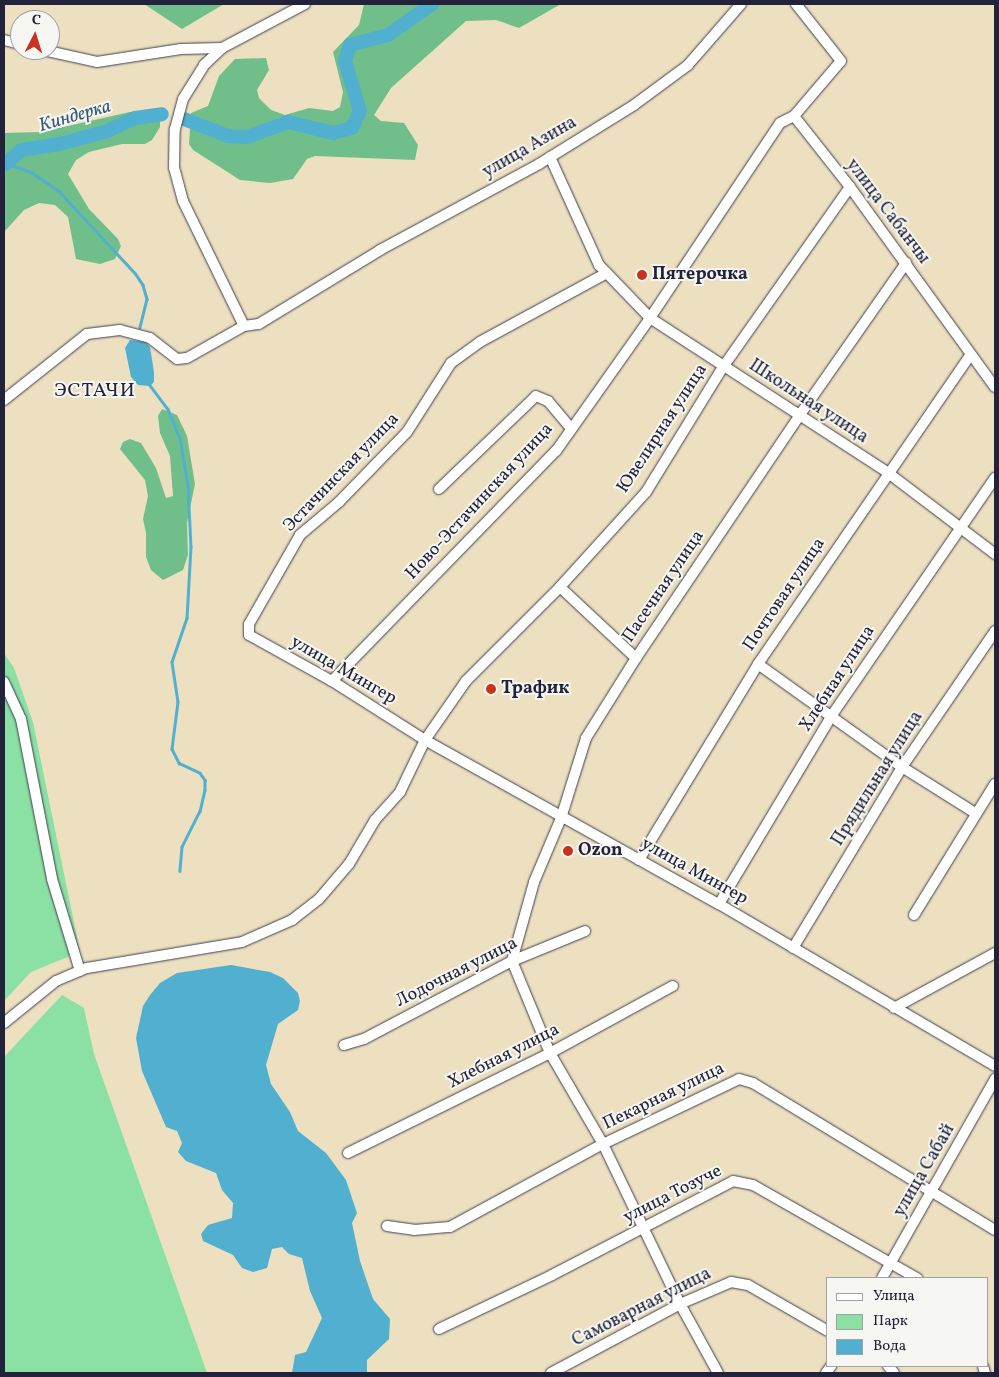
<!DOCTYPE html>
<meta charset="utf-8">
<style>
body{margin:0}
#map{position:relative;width:999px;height:1377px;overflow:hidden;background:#ece0c0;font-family:Vollkorn,serif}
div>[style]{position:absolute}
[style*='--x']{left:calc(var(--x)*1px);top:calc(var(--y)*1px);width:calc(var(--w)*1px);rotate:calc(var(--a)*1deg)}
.green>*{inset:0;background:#8be1a4}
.forest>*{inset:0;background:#70bf8a}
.water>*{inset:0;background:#51b0cf}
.stream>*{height:2.5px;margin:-1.25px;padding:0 1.25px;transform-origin:1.25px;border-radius:1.25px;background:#51b0cf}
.river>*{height:14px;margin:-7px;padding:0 7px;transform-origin:7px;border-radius:7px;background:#51b0cf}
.roads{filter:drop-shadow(0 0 1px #403e4f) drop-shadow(0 0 1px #403e4f)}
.minor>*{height:10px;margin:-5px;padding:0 5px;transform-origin:5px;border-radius:5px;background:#fff}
.dots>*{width:14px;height:14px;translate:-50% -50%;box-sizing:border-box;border:2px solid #f6f6f2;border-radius:50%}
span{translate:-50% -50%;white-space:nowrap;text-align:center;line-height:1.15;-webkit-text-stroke:4px #f6f6f2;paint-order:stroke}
.street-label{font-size:18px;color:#22223b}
.poi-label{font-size:18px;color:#22223b;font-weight:700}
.left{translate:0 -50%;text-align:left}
.water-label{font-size:19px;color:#355b76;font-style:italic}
.quarter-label{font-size:20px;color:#22223b;letter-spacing:1px}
.frame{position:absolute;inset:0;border:5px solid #22223b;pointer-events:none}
.legend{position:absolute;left:826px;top:1277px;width:162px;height:90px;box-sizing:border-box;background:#f6f6f2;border:1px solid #a1a1a9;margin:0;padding:6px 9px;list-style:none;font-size:15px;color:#22223b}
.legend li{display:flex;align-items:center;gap:10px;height:25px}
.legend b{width:25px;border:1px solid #a1a1a9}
.north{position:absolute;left:10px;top:10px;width:50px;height:50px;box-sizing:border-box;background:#f6f6f2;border:1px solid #a1a1a9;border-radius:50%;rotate:5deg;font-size:14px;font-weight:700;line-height:20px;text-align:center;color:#22223b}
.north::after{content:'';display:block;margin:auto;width:18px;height:22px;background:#c8321e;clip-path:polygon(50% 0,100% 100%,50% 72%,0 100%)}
</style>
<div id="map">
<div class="green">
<div style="clip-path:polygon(4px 653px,14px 668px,33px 722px,80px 952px,31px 972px,4px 1001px)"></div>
<div style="clip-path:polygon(62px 995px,84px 1008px,94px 1054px,207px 1373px,4px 1373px,4px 1057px)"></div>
</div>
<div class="forest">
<div style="clip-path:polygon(144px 4px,224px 4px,182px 29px)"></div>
<div style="clip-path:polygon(364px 4px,561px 4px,519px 28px,496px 20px,466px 21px,391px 88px,374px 115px,381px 121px,404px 123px,418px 145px,415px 160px,315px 156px,307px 159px,293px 179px,270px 183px,240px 180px,193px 150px,189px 144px,191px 113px,208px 106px,219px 76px,235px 59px,266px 58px,269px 70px,257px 90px,259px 98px,271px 110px,285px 115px,309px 108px,333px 111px,340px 107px,343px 92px,333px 52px,359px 25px)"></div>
<div style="clip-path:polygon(130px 112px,142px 112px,160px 119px,160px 127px,152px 140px,145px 144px,122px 144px,89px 152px,76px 160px,68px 174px,89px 209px,118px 239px,121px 246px,115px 259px,100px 264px,76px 259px,68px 217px,55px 205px,39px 203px,24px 210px,4px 232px,4px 133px,41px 132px)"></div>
<div style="clip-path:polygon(162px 409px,177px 415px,187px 436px,195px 484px,187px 523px,188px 555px,183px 570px,163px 580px,151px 570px,146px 557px,146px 533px,143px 519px,148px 496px,145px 480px,120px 449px,123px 442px,130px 439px,141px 443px,156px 468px,166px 498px,173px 496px,170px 456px,160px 433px,158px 416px)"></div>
</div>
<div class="water">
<div style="clip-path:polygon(130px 340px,145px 342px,150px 347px,154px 372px,154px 382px,150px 386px,138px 385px,131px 377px,125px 348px)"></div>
<div style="clip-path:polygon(231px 965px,270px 972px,283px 978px,298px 993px,300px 1001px,298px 1010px,278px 1024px,266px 1065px,271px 1084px,290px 1112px,298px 1131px,326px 1153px,346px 1180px,357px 1213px,352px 1223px,360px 1261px,373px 1299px,390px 1319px,389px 1339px,367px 1360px,367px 1373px,292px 1373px,295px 1355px,306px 1352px,322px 1318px,310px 1291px,302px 1258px,289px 1254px,282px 1247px,272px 1249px,267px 1268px,253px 1272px,242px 1268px,233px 1255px,203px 1241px,201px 1234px,208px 1225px,232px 1218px,233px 1203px,222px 1190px,216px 1173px,186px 1161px,178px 1152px,182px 1143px,177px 1131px,166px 1127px,142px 1071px,136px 1038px,143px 1006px,150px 995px,160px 983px,177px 973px)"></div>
</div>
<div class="stream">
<div style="--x:5;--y:163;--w:28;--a:19"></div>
<div style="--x:31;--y:172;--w:34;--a:34"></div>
<div style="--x:59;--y:191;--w:112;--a:47.2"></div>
<div style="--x:135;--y:273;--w:14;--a:56"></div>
<div style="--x:143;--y:285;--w:15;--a:74"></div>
<div style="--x:147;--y:299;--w:29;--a:104"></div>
<div style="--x:149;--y:384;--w:31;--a:53"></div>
<div style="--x:168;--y:409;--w:31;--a:68"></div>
<div style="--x:180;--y:438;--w:49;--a:80.5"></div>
<div style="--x:188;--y:486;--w:61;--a:87.2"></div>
<div style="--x:191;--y:547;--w:71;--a:93.2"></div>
<div style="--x:187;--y:618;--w:46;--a:108.8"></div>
<div style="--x:172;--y:662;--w:40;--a:81.5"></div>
<div style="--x:178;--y:702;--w:47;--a:97.3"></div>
<div style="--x:172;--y:749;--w:16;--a:63"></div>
<div style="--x:179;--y:763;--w:23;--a:25"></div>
<div style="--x:200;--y:773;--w:9;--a:54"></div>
<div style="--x:205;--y:780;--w:10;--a:90"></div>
<div style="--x:205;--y:790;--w:22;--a:103"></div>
<div style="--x:200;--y:811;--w:40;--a:116.6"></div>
<div style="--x:182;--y:847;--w:24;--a:95"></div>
</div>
<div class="river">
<div style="--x:184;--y:119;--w:47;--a:21.1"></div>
<div style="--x:228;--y:136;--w:19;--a:3"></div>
<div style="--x:247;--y:137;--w:44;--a:-20.1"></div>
<div style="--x:288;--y:122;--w:46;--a:13.7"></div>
<div style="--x:333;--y:133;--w:20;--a:-15"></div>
<div style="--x:352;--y:128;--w:19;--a:-65"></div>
<div style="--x:360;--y:111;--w:52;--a:-106.7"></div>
<div style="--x:345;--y:61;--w:17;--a:-73"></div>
<div style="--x:350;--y:45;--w:39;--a:-15"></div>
<div style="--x:388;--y:35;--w:54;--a:-35.2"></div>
<div style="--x:4;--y:165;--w:23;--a:-41"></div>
<div style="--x:21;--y:150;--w:39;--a:-9"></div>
<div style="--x:60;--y:144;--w:49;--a:-15.5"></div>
<div style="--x:107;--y:131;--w:31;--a:-25"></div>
<div style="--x:135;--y:118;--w:27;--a:-8"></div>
</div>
<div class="roads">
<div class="minor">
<div style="--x:4;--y:40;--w:16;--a:14"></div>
<div style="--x:43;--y:50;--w:55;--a:12.5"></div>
<div style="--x:97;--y:62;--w:85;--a:-8.8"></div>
<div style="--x:181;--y:49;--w:41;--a:-1.4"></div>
<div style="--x:794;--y:116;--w:90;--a:51.7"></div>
<div style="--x:850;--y:187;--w:247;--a:54.1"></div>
<div style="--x:794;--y:116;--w:72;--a:-49.5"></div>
<div style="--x:841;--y:61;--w:73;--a:-128.3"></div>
<div style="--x:550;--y:157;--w:119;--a:65.6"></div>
<div style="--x:599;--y:265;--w:74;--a:46.1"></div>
<div style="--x:650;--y:318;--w:283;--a:33"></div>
<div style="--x:887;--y:472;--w:136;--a:37.2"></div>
<div style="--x:605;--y:274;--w:142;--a:151.5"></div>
<div style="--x:480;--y:342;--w:36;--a:144"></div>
<div style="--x:451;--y:363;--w:82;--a:122.5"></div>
<div style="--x:407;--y:432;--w:98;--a:134.2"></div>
<div style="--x:339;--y:502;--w:51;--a:139.8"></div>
<div style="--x:300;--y:535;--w:103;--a:119.8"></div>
<div style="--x:249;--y:624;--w:11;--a:90"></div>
<div style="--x:249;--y:635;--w:95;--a:29"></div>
<div style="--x:332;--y:681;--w:110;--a:32.4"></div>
<div style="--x:425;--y:740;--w:337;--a:29.2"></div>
<div style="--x:719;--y:904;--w:320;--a:30.4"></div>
<div style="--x:244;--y:326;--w:139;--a:-116"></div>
<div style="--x:183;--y:201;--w:34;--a:-105"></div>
<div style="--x:174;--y:168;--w:39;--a:-89"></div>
<div style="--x:175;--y:129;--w:31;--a:-75"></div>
<div style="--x:183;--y:99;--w:40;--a:-58"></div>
<div style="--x:204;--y:65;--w:25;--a:-43"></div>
<div style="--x:222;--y:48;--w:94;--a:-27.9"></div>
<div style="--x:4;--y:400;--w:106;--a:-38.5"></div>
<div style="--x:87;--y:334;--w:33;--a:-7"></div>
<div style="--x:120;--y:330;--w:31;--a:15"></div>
<div style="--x:150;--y:338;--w:34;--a:38"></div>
<div style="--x:177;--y:359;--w:10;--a:-6"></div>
<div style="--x:187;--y:358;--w:65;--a:-29.3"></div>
<div style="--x:244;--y:326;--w:15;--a:-8"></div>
<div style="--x:259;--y:324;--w:142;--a:-31.4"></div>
<div style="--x:380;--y:250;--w:181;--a:-28.4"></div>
<div style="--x:539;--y:164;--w:112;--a:-31.8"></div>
<div style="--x:634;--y:105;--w:67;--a:-36.5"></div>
<div style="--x:688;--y:65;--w:81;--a:-49"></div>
<div style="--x:439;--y:489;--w:134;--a:-43.8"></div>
<div style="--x:536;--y:396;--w:13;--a:23"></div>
<div style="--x:548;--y:401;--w:35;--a:50"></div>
<div style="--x:560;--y:587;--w:104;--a:43.1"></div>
<div style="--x:758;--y:664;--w:177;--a:35.6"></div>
<div style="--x:902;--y:767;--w:86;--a:32.2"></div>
<div style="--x:332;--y:681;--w:321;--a:-45.8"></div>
<div style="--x:556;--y:451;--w:163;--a:-54.7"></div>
<div style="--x:650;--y:318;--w:234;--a:-56.3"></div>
<div style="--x:780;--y:123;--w:16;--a:-27"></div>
<div style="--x:4;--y:682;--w:41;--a:65.3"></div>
<div style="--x:21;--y:719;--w:163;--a:79"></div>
<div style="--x:52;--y:879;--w:96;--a:73.1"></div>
<div style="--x:639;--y:860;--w:229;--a:-58.7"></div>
<div style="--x:758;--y:664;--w:374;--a:-55.5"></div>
<div style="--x:719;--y:904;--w:220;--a:-59.1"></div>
<div style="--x:832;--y:715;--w:288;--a:-55.5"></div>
<div style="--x:914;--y:915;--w:154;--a:-58.3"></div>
<div style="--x:793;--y:948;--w:211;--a:-58.9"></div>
<div style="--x:902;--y:767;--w:165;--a:-55.6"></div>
<div style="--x:894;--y:1008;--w:115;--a:-28.6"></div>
<div style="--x:4;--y:1023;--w:67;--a:-38.9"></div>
<div style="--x:56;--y:981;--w:34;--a:-23"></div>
<div style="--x:87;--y:968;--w:157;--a:-9.5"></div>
<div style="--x:242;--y:942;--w:55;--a:-23.7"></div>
<div style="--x:292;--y:920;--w:34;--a:-38"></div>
<div style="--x:319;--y:899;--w:46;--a:-49.4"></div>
<div style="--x:349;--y:864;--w:51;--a:-59.4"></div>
<div style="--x:375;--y:820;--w:38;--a:-48"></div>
<div style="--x:400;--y:792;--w:58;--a:-64.3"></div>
<div style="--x:425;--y:740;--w:72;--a:-55.2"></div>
<div style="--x:466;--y:681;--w:133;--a:-45"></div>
<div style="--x:560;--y:587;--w:128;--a:-47.8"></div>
<div style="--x:646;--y:492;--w:147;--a:-58.4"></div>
<div style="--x:723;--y:367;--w:220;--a:-54.8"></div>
<div style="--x:344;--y:1045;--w:21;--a:-17"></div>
<div style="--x:364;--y:1039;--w:167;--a:-27.8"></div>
<div style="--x:512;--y:961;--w:79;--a:-22.3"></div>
<div style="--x:348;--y:1153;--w:225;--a:-26.3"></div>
<div style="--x:550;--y:1053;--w:140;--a:-28.6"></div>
<div style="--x:387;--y:1226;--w:27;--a:8"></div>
<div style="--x:414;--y:1230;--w:36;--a:-5"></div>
<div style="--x:450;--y:1227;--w:174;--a:-28.5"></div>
<div style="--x:603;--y:1144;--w:151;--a:-25.5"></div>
<div style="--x:739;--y:1079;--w:15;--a:16"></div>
<div style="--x:753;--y:1083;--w:283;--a:31.3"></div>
<div style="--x:882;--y:1278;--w:229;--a:-60.4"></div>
<div style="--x:439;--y:1329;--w:125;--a:-25.5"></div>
<div style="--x:552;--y:1275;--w:204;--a:-27.4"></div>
<div style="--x:733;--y:1181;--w:20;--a:11"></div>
<div style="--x:753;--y:1185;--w:189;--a:29.6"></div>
<div style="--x:888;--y:1366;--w:9;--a:49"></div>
<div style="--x:983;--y:1366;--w:7;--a:74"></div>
<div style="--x:551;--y:1373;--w:146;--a:-28.1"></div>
<div style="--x:680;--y:1304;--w:56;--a:-23.3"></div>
<div style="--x:731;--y:1282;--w:17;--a:10"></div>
<div style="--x:748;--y:1285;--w:92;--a:29.9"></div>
<div style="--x:718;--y:1373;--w:79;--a:-118.8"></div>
<div style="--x:680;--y:1304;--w:178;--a:-115.7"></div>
<div style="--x:603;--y:1144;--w:105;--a:-120.2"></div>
<div style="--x:550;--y:1053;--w:100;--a:-112.4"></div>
<div style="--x:512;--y:961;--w:82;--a:-74.4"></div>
<div style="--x:534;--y:882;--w:69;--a:-67.1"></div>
<div style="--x:561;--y:818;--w:84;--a:-72.6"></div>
<div style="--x:586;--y:738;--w:94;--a:-58"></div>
<div style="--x:636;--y:658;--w:292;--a:-56"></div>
<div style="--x:799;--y:416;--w:187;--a:-55"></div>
<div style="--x:826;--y:1373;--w:9;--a:-54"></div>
</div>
</div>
<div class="dots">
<div style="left:642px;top:275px;background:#c8321e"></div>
<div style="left:491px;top:689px;background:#c8321e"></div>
<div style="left:568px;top:851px;background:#c8321e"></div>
</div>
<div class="street-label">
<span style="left:530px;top:148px;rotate:-30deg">улица Азина</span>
<span style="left:887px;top:212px;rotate:53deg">улица Сабанчы</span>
<span style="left:808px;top:402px;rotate:33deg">Школьная улица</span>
<span style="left:663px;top:429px;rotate:-57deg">Ювелирная улица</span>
<span style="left:342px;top:473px;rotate:-46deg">Эстачинская улица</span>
<span style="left:480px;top:502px;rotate:-47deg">Ново-Эстачинская улица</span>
<span style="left:664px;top:587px;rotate:-56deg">Пасечная улица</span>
<span style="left:785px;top:595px;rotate:-56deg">Почтовая улица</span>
<span style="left:343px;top:671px;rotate:30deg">улица Мингер</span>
<span style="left:838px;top:679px;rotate:-57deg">Хлебная улица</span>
<span style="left:878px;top:779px;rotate:-58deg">Прядильная улица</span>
<span style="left:694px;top:872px;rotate:29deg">улица Мингер</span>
<span style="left:457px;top:973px;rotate:-27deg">Лодочная улица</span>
<span style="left:504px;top:1057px;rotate:-27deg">Хлебная улица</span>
<span style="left:664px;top:1097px;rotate:-26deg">Пекарная улица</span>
<span style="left:925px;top:1171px;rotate:-60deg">улица Сабай</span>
<span style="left:673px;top:1195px;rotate:-27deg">улица Тозуче</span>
<span style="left:642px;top:1308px;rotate:-27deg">Самоварная улица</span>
</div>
<div class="poi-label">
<span class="left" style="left:652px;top:275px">Пятерочка</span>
<span class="left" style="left:501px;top:689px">Трафик</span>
<span class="left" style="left:578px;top:851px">Ozon</span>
</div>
<div class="water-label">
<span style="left:75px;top:117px;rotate:-16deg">Киндерка</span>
</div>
<div class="quarter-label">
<span style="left:95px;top:391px">ЭСТАЧИ</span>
</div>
<div class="frame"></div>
<ul class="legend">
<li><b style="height:6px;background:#fff"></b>Улица</li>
<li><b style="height:14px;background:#8be1a4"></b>Парк</li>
<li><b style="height:14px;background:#51b0cf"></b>Вода</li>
</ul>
<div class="north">С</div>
</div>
